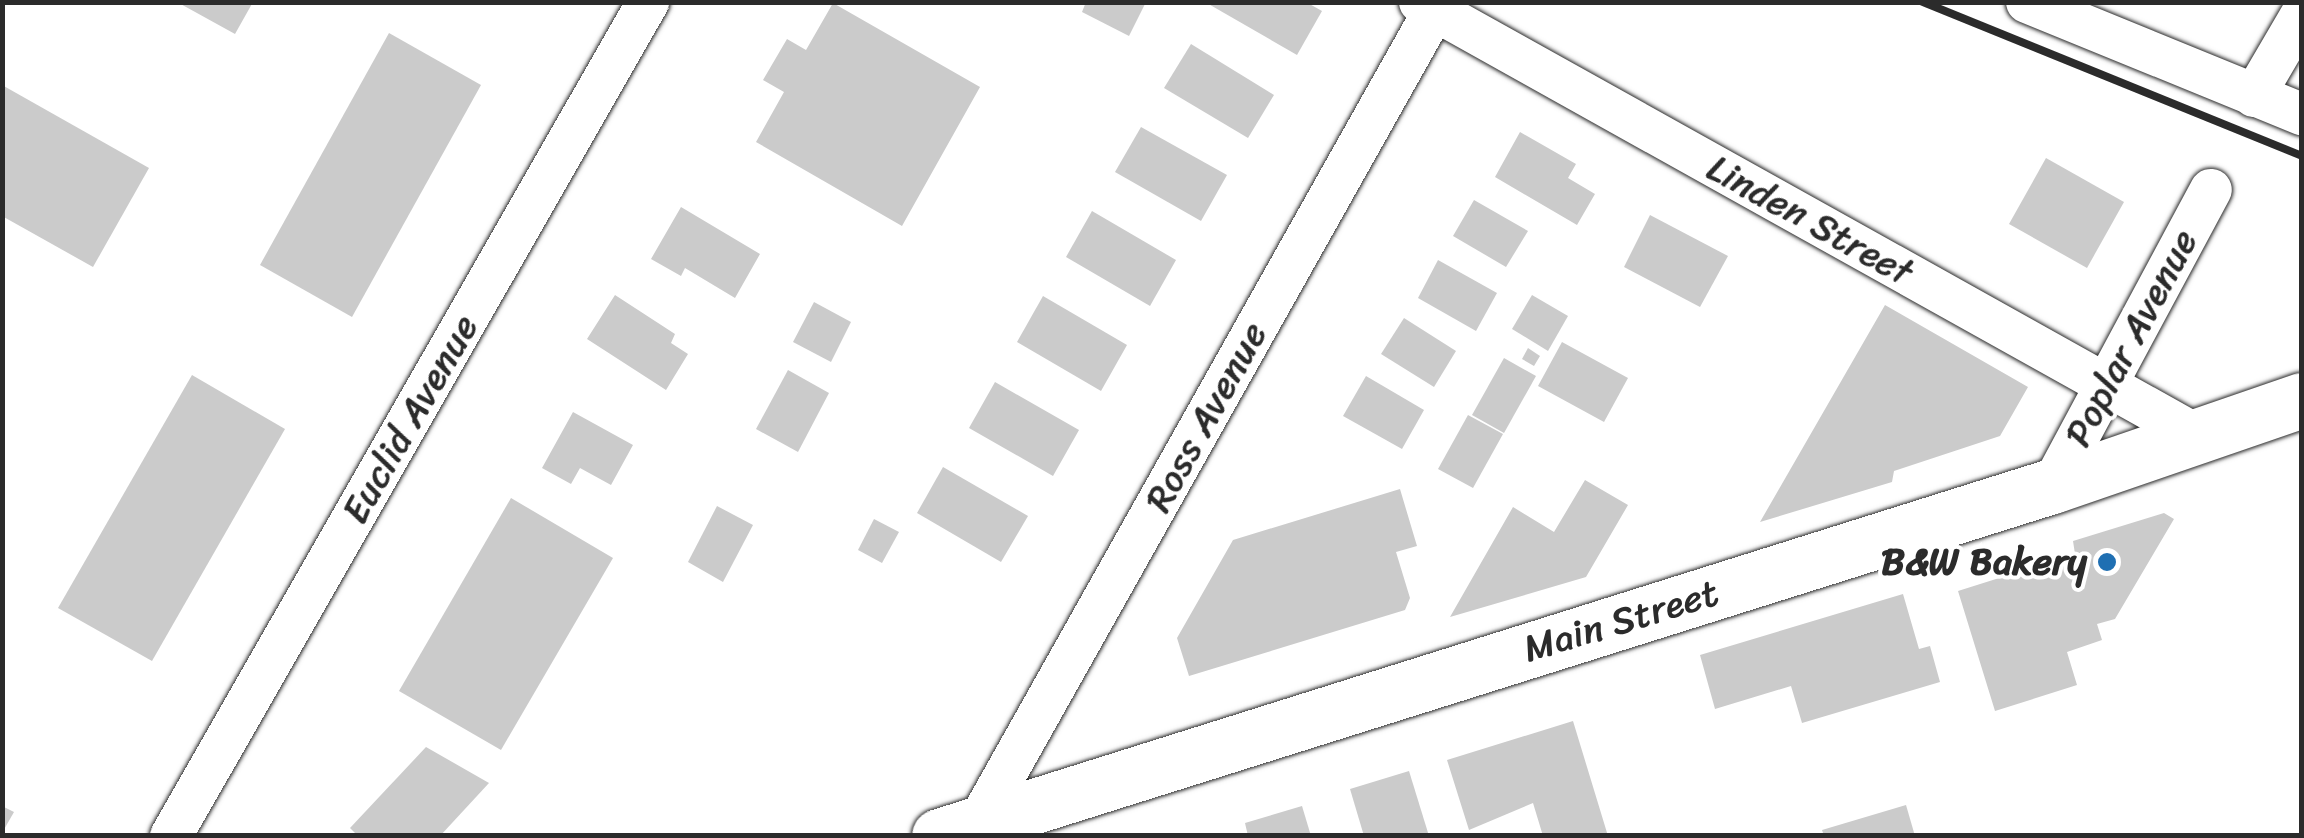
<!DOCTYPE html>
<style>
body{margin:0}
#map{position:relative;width:2304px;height:838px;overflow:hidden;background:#fff;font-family:Sriracha,sans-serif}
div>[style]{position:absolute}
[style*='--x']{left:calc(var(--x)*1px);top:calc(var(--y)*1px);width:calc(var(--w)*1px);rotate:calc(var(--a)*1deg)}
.building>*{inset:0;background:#cbcbcb}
.roads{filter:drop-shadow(0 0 2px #2b2b2b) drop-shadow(0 0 2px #2b2b2b)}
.minor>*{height:42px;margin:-21px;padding:0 21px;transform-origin:21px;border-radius:21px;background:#fff}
.secondary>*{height:55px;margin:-27.5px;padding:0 27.5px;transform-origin:27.5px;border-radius:27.5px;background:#fff}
.rail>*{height:8px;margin:-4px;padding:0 4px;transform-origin:4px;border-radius:4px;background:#2b2b2b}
.dots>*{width:28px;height:28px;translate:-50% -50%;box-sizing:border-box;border:5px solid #fff;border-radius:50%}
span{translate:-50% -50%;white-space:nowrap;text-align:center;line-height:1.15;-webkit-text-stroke:8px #fff;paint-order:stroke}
.street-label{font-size:38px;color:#2b2b2b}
.poi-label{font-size:38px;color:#2b2b2b;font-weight:700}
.right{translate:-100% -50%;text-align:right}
.frame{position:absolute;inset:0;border:5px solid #2b2b2b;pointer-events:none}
</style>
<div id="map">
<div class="building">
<div style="clip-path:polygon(177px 2px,253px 2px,235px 34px)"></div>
<div style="clip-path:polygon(1086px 2px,1146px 2px,1129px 36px,1082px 12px)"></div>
<div style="clip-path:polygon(1205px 2px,1306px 2px,1322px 11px,1297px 55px)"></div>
<div style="clip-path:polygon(833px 3px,980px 87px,902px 226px,756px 142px,784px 92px,763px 80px,787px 39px,806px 50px)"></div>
<div style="clip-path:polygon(389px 33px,481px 85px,352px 317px,260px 265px)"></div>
<div style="clip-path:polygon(1191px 44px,1274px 95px,1248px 138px,1164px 88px)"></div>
<div style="clip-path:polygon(2px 85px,149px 168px,93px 267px,2px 216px)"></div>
<div style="clip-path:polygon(1141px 127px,1227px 175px,1201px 221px,1115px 172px)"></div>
<div style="clip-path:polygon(1520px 132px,1576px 164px,1568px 178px,1595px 194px,1577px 225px,1495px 177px)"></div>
<div style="clip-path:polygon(2046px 158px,2124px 202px,2087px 268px,2009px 224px)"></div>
<div style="clip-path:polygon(1474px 200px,1528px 231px,1506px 267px,1453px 236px)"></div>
<div style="clip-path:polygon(681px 207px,760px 254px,735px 298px,685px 268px,681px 276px,651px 259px)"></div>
<div style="clip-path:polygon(1092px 211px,1176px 260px,1150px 306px,1066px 257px)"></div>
<div style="clip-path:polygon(1650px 215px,1728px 256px,1700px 307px,1624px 267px)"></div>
<div style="clip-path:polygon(1438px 260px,1497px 293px,1476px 331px,1418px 298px)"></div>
<div style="clip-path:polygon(615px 295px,675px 334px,671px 343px,688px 354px,666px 390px,587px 339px)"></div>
<div style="clip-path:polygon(1532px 295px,1568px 316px,1548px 351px,1512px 329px)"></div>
<div style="clip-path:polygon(1043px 296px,1127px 345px,1101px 391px,1017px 342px)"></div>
<div style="clip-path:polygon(814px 302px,851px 322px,831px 362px,793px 342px)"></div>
<div style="clip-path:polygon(1885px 305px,2028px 387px,2000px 436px,1894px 471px,1892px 482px,1760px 522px)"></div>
<div style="clip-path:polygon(1404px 318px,1456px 351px,1434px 387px,1381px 354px)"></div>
<div style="clip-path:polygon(1562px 342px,1628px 378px,1604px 422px,1538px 386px)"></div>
<div style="clip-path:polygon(1528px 348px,1540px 356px,1534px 366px,1522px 359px)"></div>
<div style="clip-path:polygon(1504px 358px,1536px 376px,1504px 433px,1472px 415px)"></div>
<div style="clip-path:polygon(788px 370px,829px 393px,798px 452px,756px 429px)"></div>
<div style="clip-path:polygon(192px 375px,285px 429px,152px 661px,58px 608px)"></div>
<div style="clip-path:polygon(1366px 376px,1424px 410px,1402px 449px,1343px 416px)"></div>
<div style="clip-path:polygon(995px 382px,1079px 430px,1053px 476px,969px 428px)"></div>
<div style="clip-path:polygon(573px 412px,633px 445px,611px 485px,580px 468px,571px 484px,542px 468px)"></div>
<div style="clip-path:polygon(1468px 415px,1503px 434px,1473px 488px,1438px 469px)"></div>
<div style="clip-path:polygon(943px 467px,1028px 516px,1001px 562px,917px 513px)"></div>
<div style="clip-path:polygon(1585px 480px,1628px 505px,1586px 577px,1450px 617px,1513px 507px,1554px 532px)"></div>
<div style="clip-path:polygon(1400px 489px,1417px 546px,1396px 552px,1410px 598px,1405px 610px,1189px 676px,1177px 638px,1233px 540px)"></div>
<div style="clip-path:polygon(511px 498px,613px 558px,501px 750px,399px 691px)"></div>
<div style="clip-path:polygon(717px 506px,753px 525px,723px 582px,688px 562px)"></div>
<div style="clip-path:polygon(2164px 513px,2174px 519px,2115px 619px,2097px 624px,2102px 640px,2067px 652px,2077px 685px,1995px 711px,1958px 591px,2075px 554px,2073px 541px)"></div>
<div style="clip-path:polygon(874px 519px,899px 532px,882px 563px,858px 550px)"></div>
<div style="clip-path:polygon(1903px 594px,1919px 649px,1930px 646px,1940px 682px,1802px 723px,1791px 686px,1715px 709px,1700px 655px)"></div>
<div style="clip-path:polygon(1573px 721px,1608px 836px,1543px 836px,1533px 803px,1469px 830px,1447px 760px)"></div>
<div style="clip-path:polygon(426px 747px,489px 783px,440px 836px,358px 836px,350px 828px)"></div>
<div style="clip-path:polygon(1409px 771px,1429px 836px,1364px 836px,1350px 789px)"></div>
<div style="clip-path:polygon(1906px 805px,1915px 836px,1824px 836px,1822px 830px)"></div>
<div style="clip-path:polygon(2px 806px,14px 812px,2px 833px)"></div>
<div style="clip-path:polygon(1302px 806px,1311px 836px,1248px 836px,1245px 823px)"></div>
</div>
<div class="roads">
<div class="minor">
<div style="--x:1420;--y:2;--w:893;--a:29.15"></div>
<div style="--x:2027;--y:2;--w:297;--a:22.2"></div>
<div style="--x:2254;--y:96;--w:95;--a:-59.7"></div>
<div style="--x:2052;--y:486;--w:336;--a:-61.8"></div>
<div style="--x:978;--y:823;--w:931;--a:-60.68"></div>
<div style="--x:171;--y:836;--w:961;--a:-60.23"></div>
</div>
<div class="secondary">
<div style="--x:939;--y:836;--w:1167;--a:-17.46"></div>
<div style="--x:2052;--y:486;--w:264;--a:-19"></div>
</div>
</div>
<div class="rail">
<div style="--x:1923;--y:2;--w:409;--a:22.1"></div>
</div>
<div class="dots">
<div style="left:2107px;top:562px;background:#1f6fb2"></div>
</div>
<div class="street-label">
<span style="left:1810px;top:220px;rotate:29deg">Linden Street</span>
<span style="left:2131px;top:338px;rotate:-62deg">Poplar Avenue</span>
<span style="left:1206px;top:417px;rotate:-61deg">Ross Avenue</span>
<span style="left:410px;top:419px;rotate:-60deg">Euclid Avenue</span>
<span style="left:1621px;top:621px;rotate:-17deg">Main Street</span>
</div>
<div class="poi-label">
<span class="right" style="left:2087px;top:562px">B&amp;W Bakery</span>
</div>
<div class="frame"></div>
</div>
